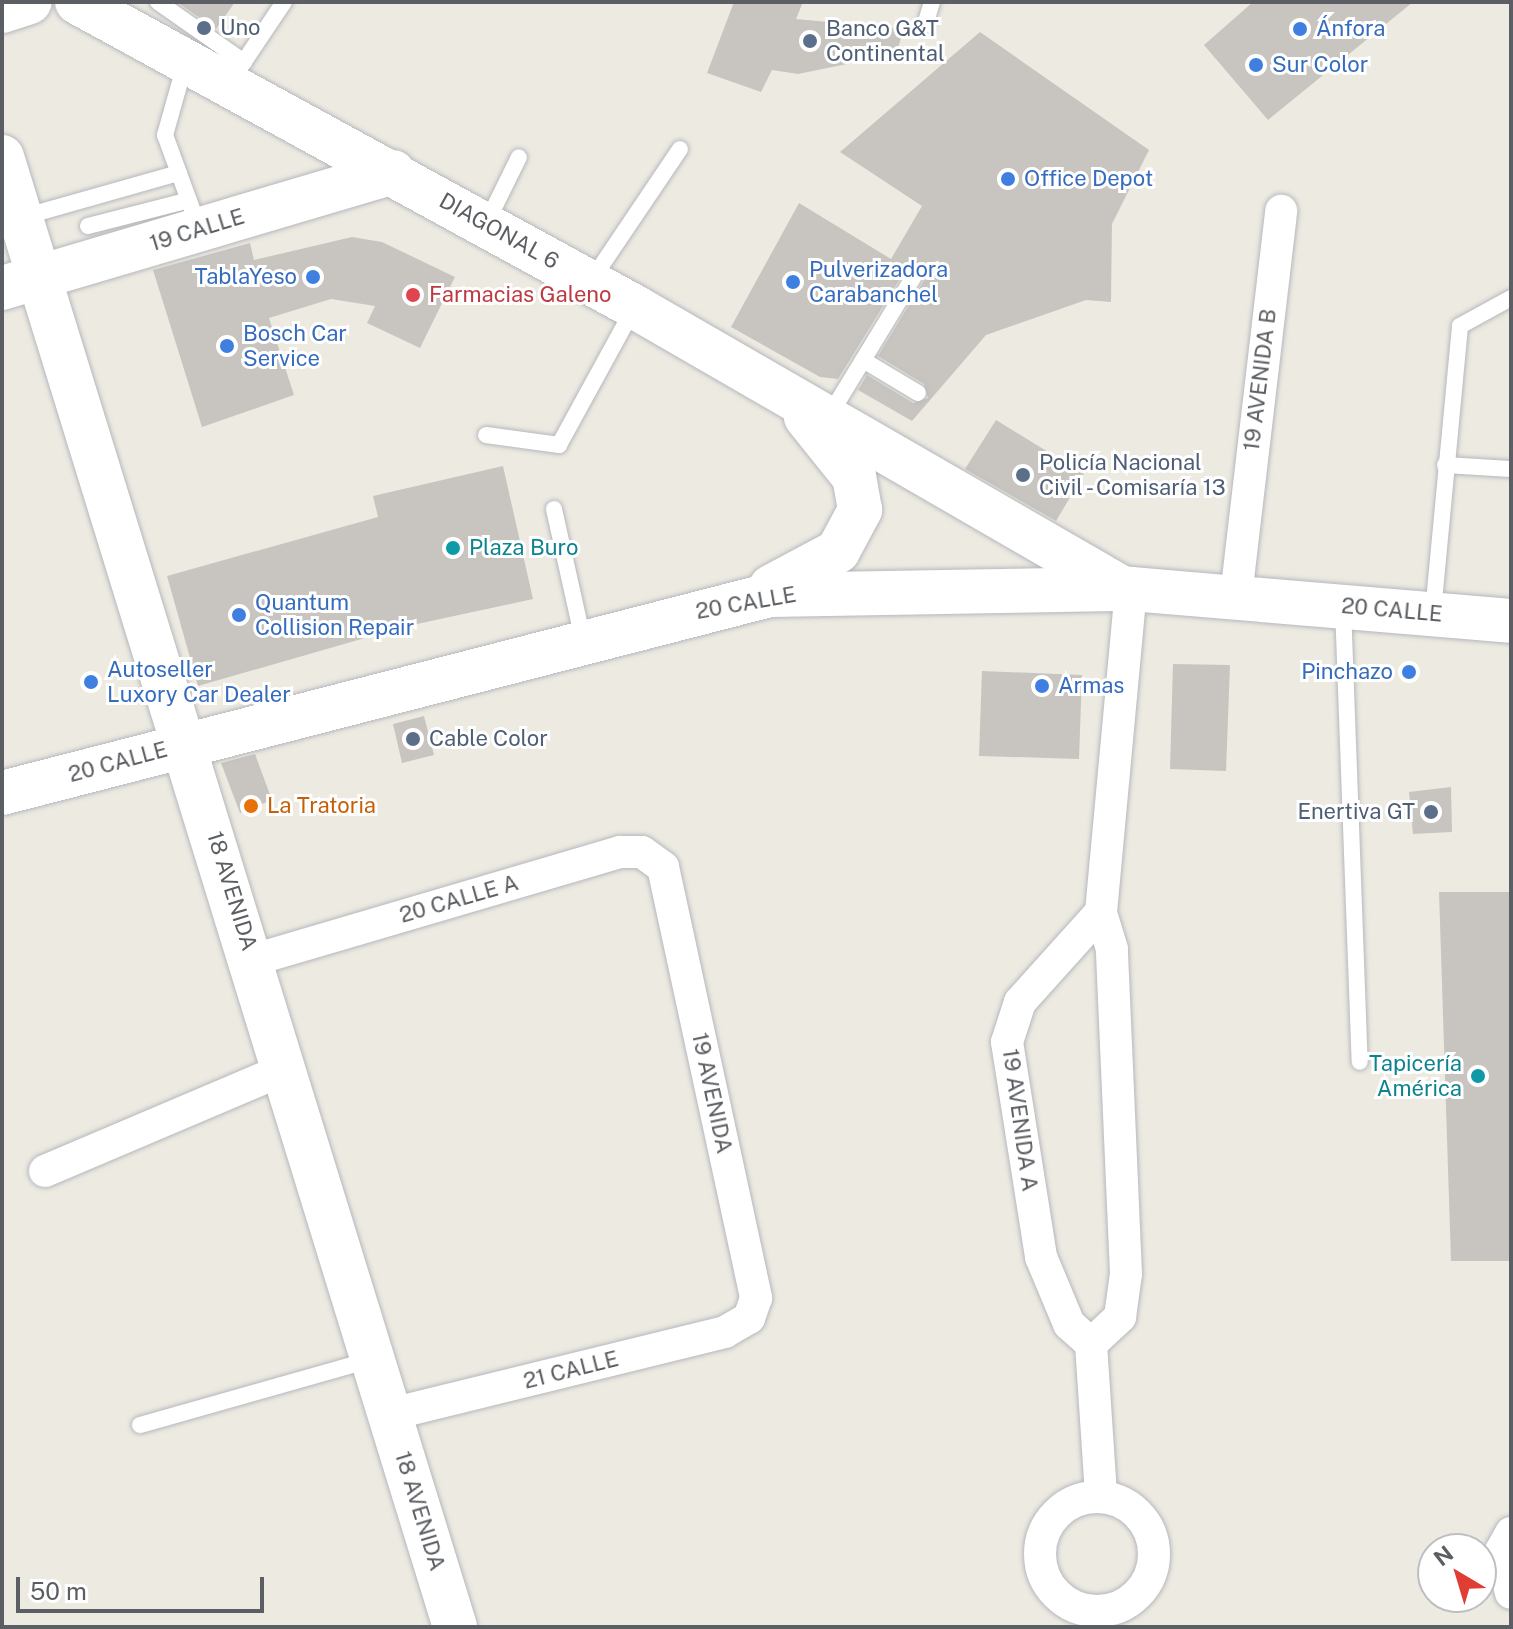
<!DOCTYPE html>
<meta charset="utf-8">
<style>
body{margin:0}
#map{position:relative;width:1513px;height:1629px;overflow:hidden;background:#edeae2;font-family:"Public Sans",sans-serif}
div>[style]{position:absolute}
[style*='--x']{left:calc(var(--x)*1px);top:calc(var(--y)*1px);width:calc(var(--w)*1px);rotate:calc(var(--a)*1deg)}
.building>*{inset:0;background:#c8c5c0}
.roads{filter:drop-shadow(0 0 2px #b5b8bc) drop-shadow(0 0 2px #b5b8bc)}
.lane>*{height:16px;margin:-8px;padding:0 8px;transform-origin:8px;border-radius:8px;background:#fff}
.street>*{height:32px;margin:-16px;padding:0 16px;transform-origin:16px;border-radius:16px;background:#fff}
.street>.ring{margin:-16px;padding:0;box-sizing:content-box;background:none;border:32px solid #fff;border-radius:50%}
.secondary>*{height:44px;margin:-22px;padding:0 22px;transform-origin:22px;border-radius:22px;background:#fff}
.dots>*{width:22px;height:22px;translate:-50% -50%;box-sizing:border-box;border:4px solid #fff;border-radius:50%}
span{translate:-50% -50%;white-space:nowrap;text-align:center;line-height:1.15;-webkit-text-stroke:6px #fff;paint-order:stroke}
.service-label{font-size:22px;color:#4e5e75}
.left{translate:0 -50%;text-align:left}
.right{translate:-100% -50%;text-align:right}
.shop-label{font-size:22px;color:#366cbe}
.street-label{font-size:22px;color:#5b5e62}
.health-label{font-size:22px;color:#be3a42}
.culture-label{font-size:22px;color:#0d838f}
.food-label{font-size:22px;color:#c56008}
.frame{position:absolute;inset:0;border:4px solid #5b5e62;pointer-events:none}
.north{position:absolute;left:1417px;top:1533px;width:80px;height:80px;box-sizing:border-box;background:#fff;border:2px solid #bdbfc0;border-radius:50%;rotate:322deg;font-size:22px;font-weight:700;line-height:32px;text-align:center;color:#5b5e62}
.north::after{content:'';display:block;margin:auto;width:28px;height:36px;background:#e03d35;clip-path:polygon(50% 0,100% 100%,50% 72%,0 100%)}
.scale{position:absolute;left:16px;top:1577px;width:248px;height:36px;box-sizing:border-box;border:4px solid #5b5e62;border-top:0;padding-left:10px;font-size:24px;line-height:28px;white-space:nowrap;color:#5b5e62;-webkit-text-stroke:6px #fff;paint-order:stroke}
</style>
<div id="map">
<div class="building">
<div style="clip-path:polygon(177px 2px,235px 2px,216px 29px)"></div>
<div style="clip-path:polygon(734px 2px,803px 2px,796px 19px,904px 29px,896px 54px,798px 74px,772px 70px,761px 92px,707px 73px)"></div>
<div style="clip-path:polygon(1253px 2px,1413px 2px,1268px 120px,1204px 45px)"></div>
<div style="clip-path:polygon(980px 32px,1149px 150px,1112px 224px,1111px 302px,1086px 300px,986px 335px,912px 421px,858px 390px,867px 375px,913px 403px,928px 398px,924px 384px,878px 356px,925px 279px,921px 263px,907px 267px,838px 379px,820px 377px,731px 327px,799px 203px,891px 259px,922px 206px,840px 152px)"></div>
<div style="clip-path:polygon(352px 237px,382px 242px,455px 277px,420px 348px,367px 323px,375px 306px,331px 299px,269px 318px,294px 395px,202px 427px,153px 270px,250px 243px,254px 260px)"></div>
<div style="clip-path:polygon(996px 420px,1084px 474px,1056px 521px,965px 469px)"></div>
<div style="clip-path:polygon(503px 466px,533px 599px,403px 627px,198px 686px,167px 576px,378px 517px,373px 496px)"></div>
<div style="clip-path:polygon(1173px 664px,1230px 665px,1226px 771px,1170px 769px)"></div>
<div style="clip-path:polygon(982px 671px,1082px 675px,1079px 759px,979px 756px)"></div>
<div style="clip-path:polygon(424px 716px,434px 755px,402px 763px,393px 724px)"></div>
<div style="clip-path:polygon(255px 754px,272px 800px,240px 813px,221px 763px)"></div>
<div style="clip-path:polygon(1451px 787px,1452px 832px,1413px 834px,1409px 792px)"></div>
<div style="clip-path:polygon(1439px 892px,1511px 892px,1511px 1261px,1451px 1261px)"></div>
</div>
<div class="roads">
<div class="lane">
<div style="--x:158;--y:2;--w:105;--a:34.9"></div>
<div style="--x:925;--y:25;--w:24;--a:-73"></div>
<div style="--x:185;--y:64;--w:74;--a:105.7"></div>
<div style="--x:165;--y:135;--w:99;--a:69.9"></div>
<div style="--x:239;--y:69;--w:81;--a:-56.1"></div>
<div style="--x:23;--y:217;--w:162;--a:-15.8"></div>
<div style="--x:487;--y:222;--w:72;--a:-63.8"></div>
<div style="--x:88;--y:226;--w:104;--a:-14.4"></div>
<div style="--x:591;--y:281;--w:159;--a:-56"></div>
<div style="--x:863;--y:360;--w:64;--a:31"></div>
<div style="--x:829;--y:416;--w:167;--a:-58.7"></div>
<div style="--x:486;--y:435;--w:74;--a:7.8"></div>
<div style="--x:559;--y:445;--w:156;--a:-61.3"></div>
<div style="--x:1445;--y:465;--w:66;--a:3.5"></div>
<div style="--x:554;--y:509;--w:134;--a:77.5"></div>
<div style="--x:1343;--y:607;--w:455;--a:87.9"></div>
<div style="--x:1433;--y:612;--w:287;--a:-84.6"></div>
<div style="--x:1460;--y:326;--w:58;--a:-28.8"></div>
<div style="--x:140;--y:1425;--w:239;--a:-15.8"></div>
</div>
<div class="street">
<div style="--x:1236;--y:596;--w:388;--a:-83.3"></div>
<div style="--x:1101;--y:912;--w:121;--a:132"></div>
<div style="--x:1020;--y:1002;--w:42;--a:108"></div>
<div style="--x:1007;--y:1042;--w:218;--a:81"></div>
<div style="--x:1041;--y:1257;--w:73;--a:67.3"></div>
<div style="--x:1069;--y:1324;--w:30;--a:42"></div>
<div style="--x:1091;--y:1344;--w:152;--a:86.2"></div>
<div style="--x:253;--y:960;--w:383;--a:-16.4"></div>
<div style="--x:620;--y:852;--w:22;--a:0"></div>
<div style="--x:642;--y:852;--w:26;--a:36"></div>
<div style="--x:663;--y:867;--w:441;--a:77.8"></div>
<div style="--x:756;--y:1298;--w:21;--a:109"></div>
<div style="--x:749;--y:1318;--w:28;--a:150"></div>
<div style="--x:725;--y:1332;--w:344;--a:166.2"></div>
<div style="--x:45;--y:1171;--w:264;--a:-23"></div>
<div style="--x:1091;--y:1344;--w:40;--a:-43"></div>
<div style="--x:1120;--y:1317;--w:43;--a:-82.1"></div>
<div style="--x:1126;--y:1274;--w:325;--a:-92.5"></div>
<div style="--x:1112;--y:949;--w:39;--a:-107"></div>
<div style="--x:1101;--y:912;--w:324;--a:-84.7"></div>
<div class="ring" style="left:1040px;top:1497px;width:82px;height:82px"></div>
<div style="--x:1511;--y:1533;--w:21;--a:119"></div>
<div style="--x:1501;--y:1551;--w:43;--a:76.6"></div>
</div>
<div class="secondary">
<div style="--x:77;--y:2;--w:636;--a:28.66"></div>
<div style="--x:635;--y:307;--w:562;--a:29.99"></div>
<div style="--x:2;--y:11;--w:29;--a:-18"></div>
<div style="--x:2;--y:157;--w:1538;--a:72.87"></div>
<div style="--x:2;--y:288;--w:408;--a:-16.5"></div>
<div style="--x:771;--y:587;--w:76;--a:-28.2"></div>
<div style="--x:838;--y:551;--w:47;--a:-61.8"></div>
<div style="--x:860;--y:510;--w:34;--a:-100"></div>
<div style="--x:854;--y:477;--w:77;--a:-128.7"></div>
<div style="--x:2;--y:793;--w:793;--a:-14.46"></div>
<div style="--x:770;--y:595;--w:361;--a:-1"></div>
<div style="--x:1131;--y:589;--w:381;--a:4.8"></div>
</div>
</div>
<div class="dots">
<div style="left:204px;top:28px;background:#5c6f8a"></div>
<div style="left:1300px;top:29px;background:#3f7fe0"></div>
<div style="left:810px;top:41px;background:#5c6f8a"></div>
<div style="left:1256px;top:65px;background:#3f7fe0"></div>
<div style="left:1008px;top:179px;background:#3f7fe0"></div>
<div style="left:313px;top:277px;background:#3f7fe0"></div>
<div style="left:793px;top:282px;background:#3f7fe0"></div>
<div style="left:413px;top:295px;background:#e0444e"></div>
<div style="left:227px;top:346px;background:#3f7fe0"></div>
<div style="left:1023px;top:475px;background:#5c6f8a"></div>
<div style="left:453px;top:548px;background:#0f9aa8"></div>
<div style="left:239px;top:615px;background:#3f7fe0"></div>
<div style="left:1409px;top:672px;background:#3f7fe0"></div>
<div style="left:91px;top:682px;background:#3f7fe0"></div>
<div style="left:1042px;top:686px;background:#3f7fe0"></div>
<div style="left:413px;top:739px;background:#5c6f8a"></div>
<div style="left:251px;top:806px;background:#e8710a"></div>
<div style="left:1431px;top:812px;background:#5c6f8a"></div>
<div style="left:1478px;top:1076px;background:#0f9aa8"></div>
</div>
<div class="service-label">
<span class="left" style="left:220px;top:28px">Uno</span>
<span class="left" style="left:826px;top:41px">Banco G&amp;T<br>Continental</span>
<span class="left" style="left:1039px;top:475px">Policía Nacional<br>Civil - Comisaría 13</span>
<span class="left" style="left:429px;top:739px">Cable Color</span>
<span class="right" style="left:1415px;top:812px">Enertiva GT</span>
</div>
<div class="shop-label">
<span class="left" style="left:1316px;top:29px">Ánfora</span>
<span class="left" style="left:1272px;top:65px">Sur Color</span>
<span class="left" style="left:1024px;top:179px">Office Depot</span>
<span class="left" style="left:809px;top:282px">Pulverizadora<br>Carabanchel</span>
<span class="right" style="left:297px;top:277px">TablaYeso</span>
<span class="left" style="left:243px;top:346px">Bosch Car<br>Service</span>
<span class="left" style="left:255px;top:615px">Quantum<br>Collision Repair</span>
<span class="left" style="left:107px;top:682px">Autoseller<br>Luxory Car Dealer</span>
<span class="right" style="left:1393px;top:672px">Pinchazo</span>
<span class="left" style="left:1058px;top:686px">Armas</span>
</div>
<div class="street-label">
<span style="left:197px;top:230px;rotate:-17deg">19 CALLE</span>
<span style="left:499px;top:231px;rotate:29deg">DIAGONAL 6</span>
<span style="left:1260px;top:380px;rotate:-83deg">19 AVENIDA B</span>
<span style="left:746px;top:603px;rotate:-10deg">20 CALLE</span>
<span style="left:1392px;top:610px;rotate:5deg">20 CALLE</span>
<span style="left:118px;top:762px;rotate:-15deg">20 CALLE</span>
<span style="left:232px;top:891px;rotate:73deg">18 AVENIDA</span>
<span style="left:459px;top:899px;rotate:-16deg">20 CALLE A</span>
<span style="left:712px;top:1093px;rotate:78deg">19 AVENIDA</span>
<span style="left:1020px;top:1120px;rotate:82deg">19 AVENIDA A</span>
<span style="left:571px;top:1370px;rotate:-14deg">21 CALLE</span>
<span style="left:420px;top:1511px;rotate:73deg">18 AVENIDA</span>
</div>
<div class="health-label">
<span class="left" style="left:429px;top:295px">Farmacias Galeno</span>
</div>
<div class="culture-label">
<span class="left" style="left:469px;top:548px">Plaza Buro</span>
<span class="right" style="left:1462px;top:1076px">Tapicería<br>América</span>
</div>
<div class="food-label">
<span class="left" style="left:267px;top:806px">La Tratoria</span>
</div>
<div class="frame"></div>
<div class="north">N</div>
<div class="scale">50 m</div>
</div>
